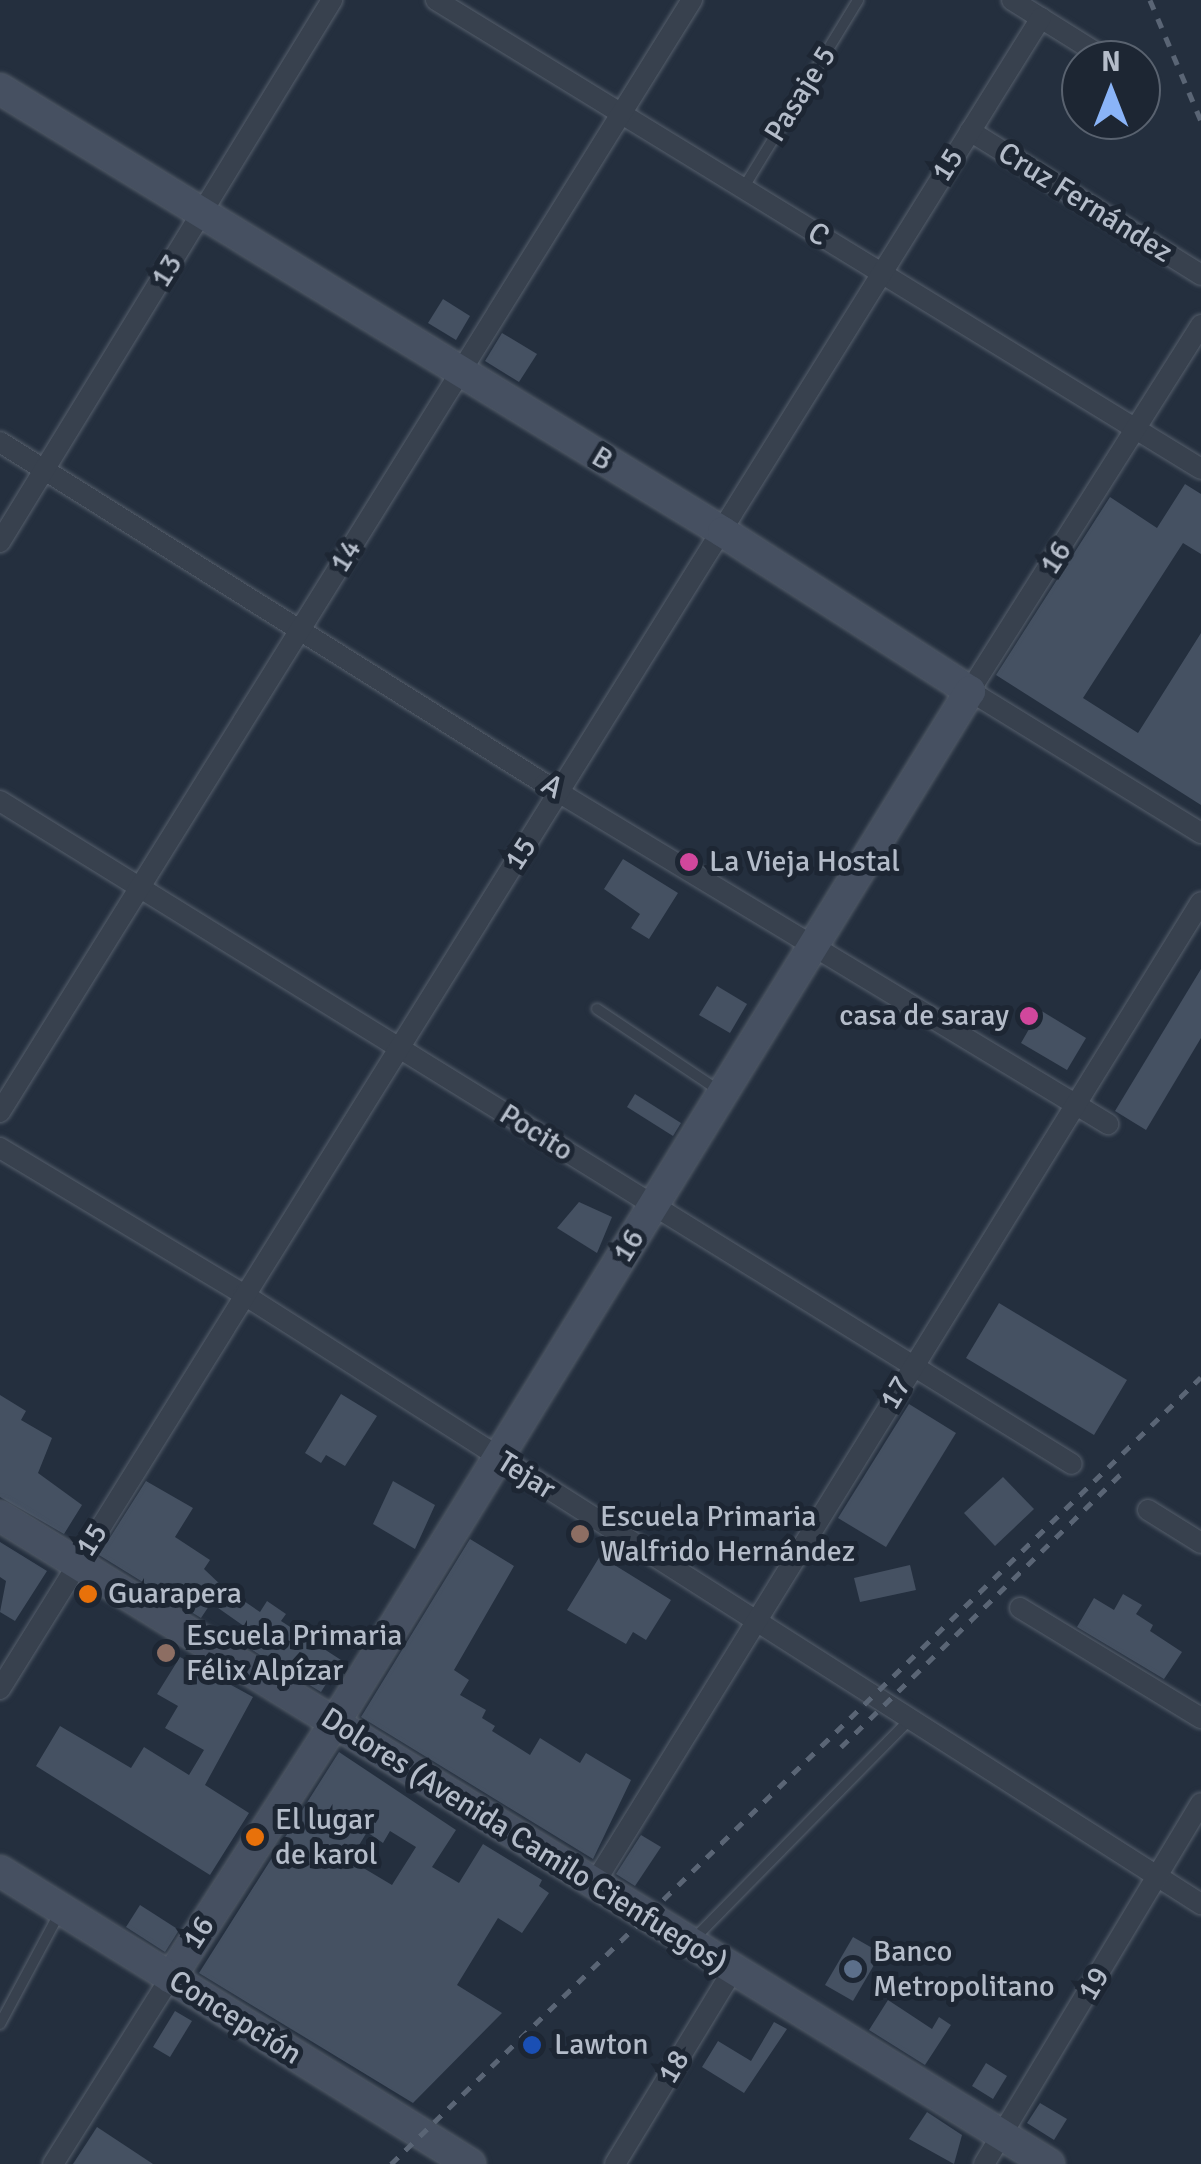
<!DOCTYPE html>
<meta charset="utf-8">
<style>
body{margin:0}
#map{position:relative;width:1201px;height:2164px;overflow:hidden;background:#242f3e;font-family:Signika,sans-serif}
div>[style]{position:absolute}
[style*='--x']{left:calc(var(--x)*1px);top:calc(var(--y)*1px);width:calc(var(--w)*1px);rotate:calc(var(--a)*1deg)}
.building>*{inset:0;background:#455162}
.roads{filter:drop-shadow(0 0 2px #565f6c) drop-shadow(0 0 2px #565f6c)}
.lane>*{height:10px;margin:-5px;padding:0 5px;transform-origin:5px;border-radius:5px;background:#38414e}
.street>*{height:20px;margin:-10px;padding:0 10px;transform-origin:10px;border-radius:10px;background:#38414e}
.secondary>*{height:30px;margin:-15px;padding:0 15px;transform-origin:15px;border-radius:15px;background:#465061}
.rail>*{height:5px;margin-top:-2.5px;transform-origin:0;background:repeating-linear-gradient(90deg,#5a6575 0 10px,transparent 0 20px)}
.dots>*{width:28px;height:28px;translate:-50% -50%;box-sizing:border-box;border:5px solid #1d2633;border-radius:50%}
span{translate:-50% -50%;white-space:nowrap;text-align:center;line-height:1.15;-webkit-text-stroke:10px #1d2633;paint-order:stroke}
.street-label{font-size:30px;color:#b4bcc9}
.poi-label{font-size:30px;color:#b4bcc9}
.left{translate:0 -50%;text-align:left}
.right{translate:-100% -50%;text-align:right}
.north{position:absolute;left:1061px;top:40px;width:100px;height:100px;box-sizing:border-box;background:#1d2633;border:2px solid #59626f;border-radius:50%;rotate:0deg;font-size:28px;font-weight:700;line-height:40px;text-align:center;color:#b4bcc9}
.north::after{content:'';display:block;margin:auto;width:35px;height:45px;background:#8ab4f8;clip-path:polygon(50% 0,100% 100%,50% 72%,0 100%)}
</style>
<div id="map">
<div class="building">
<div style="clip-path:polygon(443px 299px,470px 316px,456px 340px,428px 323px)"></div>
<div style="clip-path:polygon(502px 333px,537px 354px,519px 382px,485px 361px)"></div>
<div style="clip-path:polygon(1185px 484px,1201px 494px,1201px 554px,1183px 543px,1083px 698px,1138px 733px,1201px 633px,1201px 805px,996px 675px,1110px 497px,1157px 528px)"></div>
<div style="clip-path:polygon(623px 859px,678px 893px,649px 939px,631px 928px,640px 914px,604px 889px)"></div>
<div style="clip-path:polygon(1201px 969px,1201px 1038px,1146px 1130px,1115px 1111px)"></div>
<div style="clip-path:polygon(717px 986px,747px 1004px,730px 1033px,699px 1015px)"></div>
<div style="clip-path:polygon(1040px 1010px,1086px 1038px,1067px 1070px,1021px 1043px)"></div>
<div style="clip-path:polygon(635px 1094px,681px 1123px,673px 1136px,627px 1107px)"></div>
<div style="clip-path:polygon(579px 1202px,612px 1217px,597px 1253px,557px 1228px)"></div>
<div style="clip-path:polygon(999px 1303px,1127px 1380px,1094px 1435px,966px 1358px)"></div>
<div style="clip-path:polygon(341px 1394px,377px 1416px,345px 1466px,326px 1455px,321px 1463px,305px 1453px)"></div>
<div style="clip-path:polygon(0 1395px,26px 1411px,21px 1420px,52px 1438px,38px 1473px,82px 1505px,64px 1534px,0 1497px)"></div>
<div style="clip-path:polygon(909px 1404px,956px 1433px,886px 1547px,838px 1518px)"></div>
<div style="clip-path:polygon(1003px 1477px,1034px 1509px,995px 1546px,964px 1513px)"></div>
<div style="clip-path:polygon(146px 1481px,193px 1508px,175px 1537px,210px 1560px,204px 1569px,222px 1586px,260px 1612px,267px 1601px,286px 1614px,281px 1621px,341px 1660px,321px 1692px,239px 1642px,248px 1629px,211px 1603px,201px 1618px,99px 1555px)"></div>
<div style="clip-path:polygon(393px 1481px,435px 1505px,415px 1549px,373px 1524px)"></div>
<div style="clip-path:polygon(470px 1539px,514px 1566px,454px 1670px,469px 1680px,460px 1695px,486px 1710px,482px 1718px,495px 1726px,492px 1731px,530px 1755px,540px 1738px,580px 1763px,586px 1753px,631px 1780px,593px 1859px,361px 1717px)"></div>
<div style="clip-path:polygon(0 1542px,47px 1571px,15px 1621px,0 1612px,6px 1581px,0 1577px)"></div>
<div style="clip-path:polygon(600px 1556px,671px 1600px,646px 1640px,633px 1632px,626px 1644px,567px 1610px)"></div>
<div style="clip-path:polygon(910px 1565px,916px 1590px,860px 1602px,854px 1578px)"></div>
<div style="clip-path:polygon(1123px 1594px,1142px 1605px,1136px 1614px,1153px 1625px,1150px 1631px,1182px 1652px,1164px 1679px,1077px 1627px,1094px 1598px,1114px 1610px)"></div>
<div style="clip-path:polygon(180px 1657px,253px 1697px,205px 1785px,249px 1813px,210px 1875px,36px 1766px,60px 1726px,131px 1768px,144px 1747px,189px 1775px,204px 1750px,165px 1728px,178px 1706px,157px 1694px)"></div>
<div style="clip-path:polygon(evenodd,339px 1752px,456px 1830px,432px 1867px,459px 1883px,483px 1844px,542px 1880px,539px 1886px,549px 1893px,522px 1933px,498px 1918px,457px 1985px,502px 2013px,413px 2103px,199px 1973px,339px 1752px,390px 1831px,416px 1847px,392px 1885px,350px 1860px,367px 1832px,383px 1843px,390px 1831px)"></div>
<div style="clip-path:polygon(641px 1835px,661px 1847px,635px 1886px,616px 1874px)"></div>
<div style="clip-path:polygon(140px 1905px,179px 1930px,165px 1952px,126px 1927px)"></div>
<div style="clip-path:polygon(853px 1937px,881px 1953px,853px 2001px,825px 1985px)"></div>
<div style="clip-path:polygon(888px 2000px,932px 2029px,939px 2017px,951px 2025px,925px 2065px,869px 2030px)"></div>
<div style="clip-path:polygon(175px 2011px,192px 2021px,170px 2057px,153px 2047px)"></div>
<div style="clip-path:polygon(774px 2022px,787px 2029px,744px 2093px,702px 2067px,718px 2041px,751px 2061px)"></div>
<div style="clip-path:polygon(986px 2063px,1007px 2076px,993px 2099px,972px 2086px)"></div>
<div style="clip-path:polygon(1040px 2103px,1067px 2119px,1054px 2140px,1027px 2123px)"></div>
<div style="clip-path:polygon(927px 2112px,962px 2135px,954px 2164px,909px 2139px)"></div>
<div style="clip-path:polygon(97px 2127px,153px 2164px,73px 2164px)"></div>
</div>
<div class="roads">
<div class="lane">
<div style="--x:744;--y:187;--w:219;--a:-58.6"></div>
<div style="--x:597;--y:1009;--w:149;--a:33.8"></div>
<div style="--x:692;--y:1941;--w:313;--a:-45.5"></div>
<div style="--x:0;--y:2024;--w:129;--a:-61.8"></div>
</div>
<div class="street">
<div style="--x:436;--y:0;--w:897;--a:31.51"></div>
<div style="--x:1012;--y:0;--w:113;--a:32"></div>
<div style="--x:1141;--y:81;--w:6;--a:39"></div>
<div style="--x:970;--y:131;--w:272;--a:31.9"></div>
<div style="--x:1201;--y:325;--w:433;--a:122.3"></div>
<div style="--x:970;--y:691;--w:271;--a:31.6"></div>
<div style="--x:0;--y:442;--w:643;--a:32.11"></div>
<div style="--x:545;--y:784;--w:658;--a:31.13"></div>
<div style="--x:0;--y:542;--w:636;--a:-58.51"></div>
<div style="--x:0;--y:801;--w:1260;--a:31.74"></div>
<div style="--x:0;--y:1112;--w:1310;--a:-58.11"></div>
<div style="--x:0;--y:1148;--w:283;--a:31"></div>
<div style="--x:243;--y:1294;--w:1136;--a:32.49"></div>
<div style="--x:1148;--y:1510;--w:62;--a:31.9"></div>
<div style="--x:1020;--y:1608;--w:212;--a:31.3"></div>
<div style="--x:0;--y:1689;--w:1969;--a:-58.08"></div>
<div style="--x:594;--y:1884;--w:1154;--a:-58.28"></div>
<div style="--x:53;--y:2164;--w:220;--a:-57.8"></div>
<div style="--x:615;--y:2164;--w:227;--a:-58.7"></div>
<div style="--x:984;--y:2164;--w:421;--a:-59"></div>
</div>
<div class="secondary">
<div style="--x:0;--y:89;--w:848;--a:31.5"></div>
<div style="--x:723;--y:532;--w:294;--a:32.8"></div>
<div style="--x:970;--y:691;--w:1213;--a:121.62"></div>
<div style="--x:334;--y:1724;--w:302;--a:122.8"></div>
<div style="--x:0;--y:1516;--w:1233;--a:31.7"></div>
<div style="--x:0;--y:1871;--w:554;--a:31.94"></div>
</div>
</div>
<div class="rail">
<div style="--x:1150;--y:0;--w:131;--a:67.1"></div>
<div style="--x:841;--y:1747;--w:390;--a:-44.3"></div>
<div style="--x:391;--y:2164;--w:1129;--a:-44.17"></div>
</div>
<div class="dots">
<div style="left:689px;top:862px;background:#d1479c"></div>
<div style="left:1029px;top:1016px;background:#d1479c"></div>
<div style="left:580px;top:1534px;background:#8d6e63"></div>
<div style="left:88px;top:1594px;background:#e8710a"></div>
<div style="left:166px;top:1653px;background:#8d6e63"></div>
<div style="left:255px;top:1837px;background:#e8710a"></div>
<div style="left:853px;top:1969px;background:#5c6f8a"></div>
<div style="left:532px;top:2045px;background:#1a4fb4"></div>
</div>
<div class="street-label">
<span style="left:801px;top:94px;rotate:-58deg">Pasaje 5</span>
<span style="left:948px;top:165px;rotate:-58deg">15</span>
<span style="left:1085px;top:203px;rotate:32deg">Cruz Fernández</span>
<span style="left:818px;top:235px;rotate:32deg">C</span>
<span style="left:167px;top:271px;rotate:-58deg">13</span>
<span style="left:602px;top:459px;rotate:31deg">B</span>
<span style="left:346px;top:556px;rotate:-58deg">14</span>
<span style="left:1056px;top:558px;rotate:-57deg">16</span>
<span style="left:552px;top:787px;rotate:31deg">A</span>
<span style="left:521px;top:854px;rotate:-57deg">15</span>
<span style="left:536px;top:1133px;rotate:32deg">Pocito</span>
<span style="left:629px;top:1246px;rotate:-58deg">16</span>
<span style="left:896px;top:1393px;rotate:-59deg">17</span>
<span style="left:526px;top:1476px;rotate:32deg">Tejar</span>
<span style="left:92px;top:1540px;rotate:-58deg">15</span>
<span style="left:524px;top:1841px;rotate:32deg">Dolores (Avenida Camilo Cienfuegos)</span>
<span style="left:199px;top:1933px;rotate:-57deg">16</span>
<span style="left:1094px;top:1984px;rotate:-59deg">19</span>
<span style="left:235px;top:2018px;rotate:32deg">Concepción</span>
<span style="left:674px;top:2067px;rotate:-59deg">18</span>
</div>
<div class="poi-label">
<span class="left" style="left:709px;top:862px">La Vieja Hostal</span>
<span class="right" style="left:1009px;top:1016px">casa de saray</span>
<span class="left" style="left:600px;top:1534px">Escuela Primaria<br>Walfrido Hernández</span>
<span class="left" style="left:108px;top:1594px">Guarapera</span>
<span class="left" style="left:186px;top:1653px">Escuela Primaria<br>Félix Alpízar</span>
<span class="left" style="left:275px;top:1837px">El lugar<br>de karol</span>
<span class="left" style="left:873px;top:1969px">Banco<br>Metropolitano</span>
<span class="left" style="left:554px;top:2045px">Lawton</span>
</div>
<div class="north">N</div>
</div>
